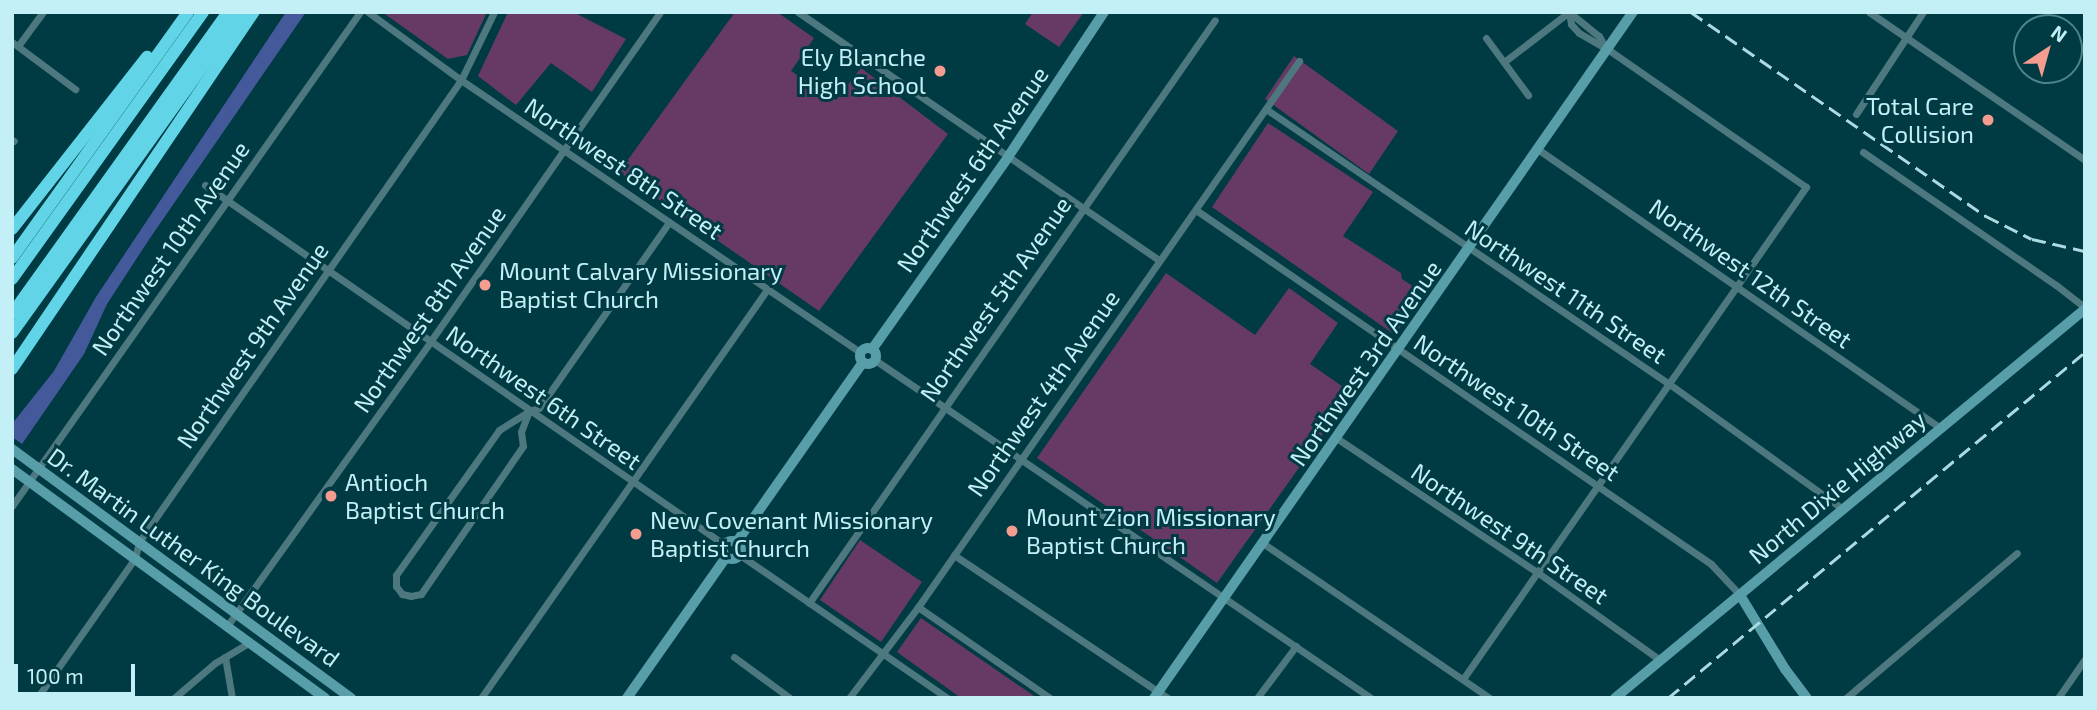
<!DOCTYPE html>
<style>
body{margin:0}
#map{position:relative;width:2097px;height:710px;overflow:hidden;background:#003b43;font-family:"Exo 2",sans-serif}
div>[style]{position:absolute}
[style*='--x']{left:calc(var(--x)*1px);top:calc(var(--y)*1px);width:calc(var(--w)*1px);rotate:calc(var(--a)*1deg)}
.green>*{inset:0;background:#673a65}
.water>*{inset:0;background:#44599a}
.street>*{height:7px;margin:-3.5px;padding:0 3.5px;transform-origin:3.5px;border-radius:3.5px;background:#4e787f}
.secondary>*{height:10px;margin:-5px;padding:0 5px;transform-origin:5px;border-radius:5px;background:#579ea9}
.secondary>.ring{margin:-5px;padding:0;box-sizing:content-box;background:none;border:10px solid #579ea9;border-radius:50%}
.highway>*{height:12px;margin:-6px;padding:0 6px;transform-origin:6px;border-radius:6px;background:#61d5e7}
.rail>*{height:2.5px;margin-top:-1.25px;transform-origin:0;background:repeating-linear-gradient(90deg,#acdae1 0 14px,transparent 0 21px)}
.dots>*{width:19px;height:19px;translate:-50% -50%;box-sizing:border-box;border:4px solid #003b43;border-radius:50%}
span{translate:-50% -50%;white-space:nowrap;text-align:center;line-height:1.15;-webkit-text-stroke:6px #003b43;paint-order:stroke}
.poi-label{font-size:24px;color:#c3eff6}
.right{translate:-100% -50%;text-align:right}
.left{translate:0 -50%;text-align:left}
.street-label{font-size:24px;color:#c3eff6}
.frame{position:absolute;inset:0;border:14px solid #c3eff6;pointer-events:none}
.north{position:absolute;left:2013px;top:14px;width:70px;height:70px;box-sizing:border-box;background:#003b43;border:2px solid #4e838b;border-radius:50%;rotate:36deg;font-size:19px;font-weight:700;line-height:28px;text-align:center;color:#c3eff6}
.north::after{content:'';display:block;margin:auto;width:24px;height:32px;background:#f59c90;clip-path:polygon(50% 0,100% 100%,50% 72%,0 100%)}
.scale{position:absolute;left:14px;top:664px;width:121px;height:32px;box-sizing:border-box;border:4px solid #c3eff6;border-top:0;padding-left:9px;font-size:21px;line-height:24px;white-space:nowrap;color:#c3eff6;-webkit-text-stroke:5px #003b43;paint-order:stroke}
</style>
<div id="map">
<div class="green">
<div style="clip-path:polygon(382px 12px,487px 12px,467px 55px,448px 59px)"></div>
<div style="clip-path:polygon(508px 12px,573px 12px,626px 39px,592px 92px,551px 63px,516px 105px,478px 76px)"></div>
<div style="clip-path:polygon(735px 12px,777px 12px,814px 38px,791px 71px,836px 100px,861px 68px,948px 134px,819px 311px,619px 172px)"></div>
<div style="clip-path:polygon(1033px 12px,1084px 12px,1059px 47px,1025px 24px)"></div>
<div style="clip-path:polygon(1294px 56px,1398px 131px,1369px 174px,1265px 99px)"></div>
<div style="clip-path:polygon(1268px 123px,1373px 192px,1343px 236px,1401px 273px,1402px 279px,1423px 293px,1395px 335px,1212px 207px)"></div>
<div style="clip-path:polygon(1166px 273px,1255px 335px,1289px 288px,1338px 323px,1310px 364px,1352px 393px,1217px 583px,1037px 458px)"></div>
<div style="clip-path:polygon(860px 540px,922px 582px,881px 642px,820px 600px)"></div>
<div style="clip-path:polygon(921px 618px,1034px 696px,961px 698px,897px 652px)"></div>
</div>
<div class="water">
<div style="clip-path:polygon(286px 12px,306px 12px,150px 238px,107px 304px,84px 354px,22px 444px,12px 437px,12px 424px,54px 371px,96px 297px)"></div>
</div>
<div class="street">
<div style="--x:368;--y:12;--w:115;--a:36.2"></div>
<div style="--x:461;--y:80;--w:483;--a:34.3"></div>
<div style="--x:798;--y:12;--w:438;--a:34.5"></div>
<div style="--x:1569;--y:12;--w:38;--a:39"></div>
<div style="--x:1599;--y:36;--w:15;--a:62"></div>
<div style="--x:1869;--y:12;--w:262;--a:34.4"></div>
<div style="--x:1486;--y:38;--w:71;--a:53.6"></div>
<div style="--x:12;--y:42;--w:79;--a:36.7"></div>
<div style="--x:18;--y:46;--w:42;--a:-53.7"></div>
<div style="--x:1504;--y:62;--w:82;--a:-37.6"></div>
<div style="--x:1266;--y:109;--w:486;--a:34.3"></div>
<div style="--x:1668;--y:383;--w:216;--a:35.8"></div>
<div style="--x:1856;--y:114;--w:122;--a:-56.7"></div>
<div style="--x:12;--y:140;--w:2;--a:27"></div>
<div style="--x:1539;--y:150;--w:488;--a:34.7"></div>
<div style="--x:1863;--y:152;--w:234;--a:34.6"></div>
<div style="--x:2056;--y:285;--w:37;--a:38"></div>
<div style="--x:205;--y:185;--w:632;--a:34.7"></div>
<div style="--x:1196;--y:210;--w:625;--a:34.5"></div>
<div style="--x:1711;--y:564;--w:42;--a:46.9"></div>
<div style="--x:875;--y:360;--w:600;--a:34.27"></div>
<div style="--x:529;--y:411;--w:22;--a:111"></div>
<div style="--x:521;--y:432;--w:14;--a:82"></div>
<div style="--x:523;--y:446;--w:180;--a:124.6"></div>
<div style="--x:421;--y:594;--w:10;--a:169"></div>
<div style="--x:411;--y:596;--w:9;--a:-167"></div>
<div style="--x:402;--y:594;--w:10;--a:-127"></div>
<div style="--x:396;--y:586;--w:11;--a:-90"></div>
<div style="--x:396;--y:575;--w:178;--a:-54.6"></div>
<div style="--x:499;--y:430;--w:36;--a:-32"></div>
<div style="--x:529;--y:411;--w:10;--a:-17"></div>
<div style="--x:539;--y:408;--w:227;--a:-55"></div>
<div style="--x:1338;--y:439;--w:239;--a:33.8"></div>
<div style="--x:1537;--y:572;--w:151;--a:35.6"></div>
<div style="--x:12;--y:506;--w:604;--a:-54.84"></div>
<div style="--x:1264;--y:544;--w:273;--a:34.3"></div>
<div style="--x:740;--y:555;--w:252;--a:34.6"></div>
<div style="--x:954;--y:555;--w:257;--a:33.8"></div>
<div style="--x:809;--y:603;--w:710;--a:-55.15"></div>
<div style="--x:918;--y:607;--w:160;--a:34.6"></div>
<div style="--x:227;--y:626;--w:349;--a:-54.4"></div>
<div style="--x:430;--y:342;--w:402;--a:-55.1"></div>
<div style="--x:225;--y:657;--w:42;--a:80.3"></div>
<div style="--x:734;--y:657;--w:69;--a:36.2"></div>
<div style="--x:1463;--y:679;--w:600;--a:-55.12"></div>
<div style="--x:1806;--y:187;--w:236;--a:-145.2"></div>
<div style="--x:1612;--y:52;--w:38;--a:-150"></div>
<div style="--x:1579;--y:33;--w:12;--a:-132"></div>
<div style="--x:1571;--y:24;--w:12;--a:-99"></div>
<div style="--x:37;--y:698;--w:171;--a:-55"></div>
<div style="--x:135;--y:558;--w:16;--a:-76"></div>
<div style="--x:139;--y:542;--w:19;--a:-55"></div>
<div style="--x:150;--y:526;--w:544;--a:-55.11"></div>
<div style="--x:461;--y:80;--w:76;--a:-64.1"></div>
<div style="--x:174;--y:698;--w:54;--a:-40.5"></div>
<div style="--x:215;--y:663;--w:41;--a:-31"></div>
<div style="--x:481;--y:698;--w:499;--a:-55"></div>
<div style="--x:849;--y:698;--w:114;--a:-52.8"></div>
<div style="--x:918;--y:607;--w:666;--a:-55.09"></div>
<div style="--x:1257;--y:698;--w:65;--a:-53.1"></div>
<div style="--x:1846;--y:698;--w:224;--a:-40.3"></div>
<div style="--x:2058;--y:698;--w:47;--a:-55.3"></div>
</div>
<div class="secondary">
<div class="ring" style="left:860px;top:348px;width:6px;height:6px"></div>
<div style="--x:873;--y:348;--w:234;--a:-54.7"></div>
<div style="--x:1008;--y:157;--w:174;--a:-56.5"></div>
<div style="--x:12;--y:449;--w:421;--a:36.3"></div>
<div style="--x:12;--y:469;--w:388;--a:36.2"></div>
<div class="ring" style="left:723px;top:541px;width:8px;height:8px"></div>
<div style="--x:736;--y:543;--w:221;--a:-54.9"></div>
<div style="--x:1740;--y:595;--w:87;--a:58.7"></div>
<div style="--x:1785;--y:669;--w:36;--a:53"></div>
<div style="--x:627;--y:698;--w:172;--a:-54.9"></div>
<div style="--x:1154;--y:698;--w:837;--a:-55.08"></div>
<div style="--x:1615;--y:698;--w:610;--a:-39.61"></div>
</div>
<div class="highway">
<div style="--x:12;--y:229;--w:219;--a:-51.9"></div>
<div style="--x:12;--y:258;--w:302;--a:-54.4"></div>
<div style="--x:12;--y:279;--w:328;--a:-54.4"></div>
<div style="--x:12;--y:314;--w:371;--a:-54.4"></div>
<div style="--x:12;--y:333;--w:395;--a:-54.4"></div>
<div style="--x:12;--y:369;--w:431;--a:-55.9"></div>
</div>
<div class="rail">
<div style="--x:1691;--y:12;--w:359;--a:34.7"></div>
<div style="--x:1986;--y:216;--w:51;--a:26.6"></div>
<div style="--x:2032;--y:239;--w:54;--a:12.8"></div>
<div style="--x:1668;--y:698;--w:542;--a:-39.68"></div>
</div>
<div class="dots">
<div style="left:940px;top:71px;background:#f59c90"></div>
<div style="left:1988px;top:120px;background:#f59c90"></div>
<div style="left:485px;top:285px;background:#f59c90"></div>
<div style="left:331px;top:496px;background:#f59c90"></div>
<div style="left:1012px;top:531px;background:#f59c90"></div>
<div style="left:636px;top:534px;background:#f59c90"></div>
</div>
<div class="poi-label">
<span class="right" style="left:926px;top:71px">Ely Blanche<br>High School</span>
<span class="right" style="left:1974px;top:120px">Total Care<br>Collision</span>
<span class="left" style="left:499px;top:285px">Mount Calvary Missionary<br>Baptist Church</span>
<span class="left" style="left:345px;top:496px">Antioch<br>Baptist Church</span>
<span class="left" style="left:1026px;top:531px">Mount Zion Missionary<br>Baptist Church</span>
<span class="left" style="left:650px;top:534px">New Covenant Missionary<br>Baptist Church</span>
</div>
<div class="street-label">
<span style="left:624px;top:168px;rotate:34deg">Northwest 8th Street</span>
<span style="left:972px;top:169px;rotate:-55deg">Northwest 6th Avenue</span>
<span style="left:170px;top:248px;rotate:-55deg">Northwest 10th Avenue</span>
<span style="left:1751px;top:273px;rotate:35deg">Northwest 12th Street</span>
<span style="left:1566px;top:291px;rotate:34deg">Northwest 11th Street</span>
<span style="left:995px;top:299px;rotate:-55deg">Northwest 5th Avenue</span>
<span style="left:429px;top:309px;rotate:-55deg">Northwest 8th Avenue</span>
<span style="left:252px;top:345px;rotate:-55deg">Northwest 9th Avenue</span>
<span style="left:1365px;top:363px;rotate:-55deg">Northwest 3rd Avenue</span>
<span style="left:1043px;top:393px;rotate:-55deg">Northwest 4th Avenue</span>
<span style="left:544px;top:397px;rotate:35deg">Northwest 6th Street</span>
<span style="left:1517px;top:407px;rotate:34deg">Northwest 10th Street</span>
<span style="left:1837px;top:487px;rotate:-40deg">North Dixie Highway</span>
<span style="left:1510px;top:533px;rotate:34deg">Northwest 9th Street</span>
<span style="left:194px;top:557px;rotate:36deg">Dr. Martin Luther King Boulevard</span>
</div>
<div class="frame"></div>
<div class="north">N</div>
<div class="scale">100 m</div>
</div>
